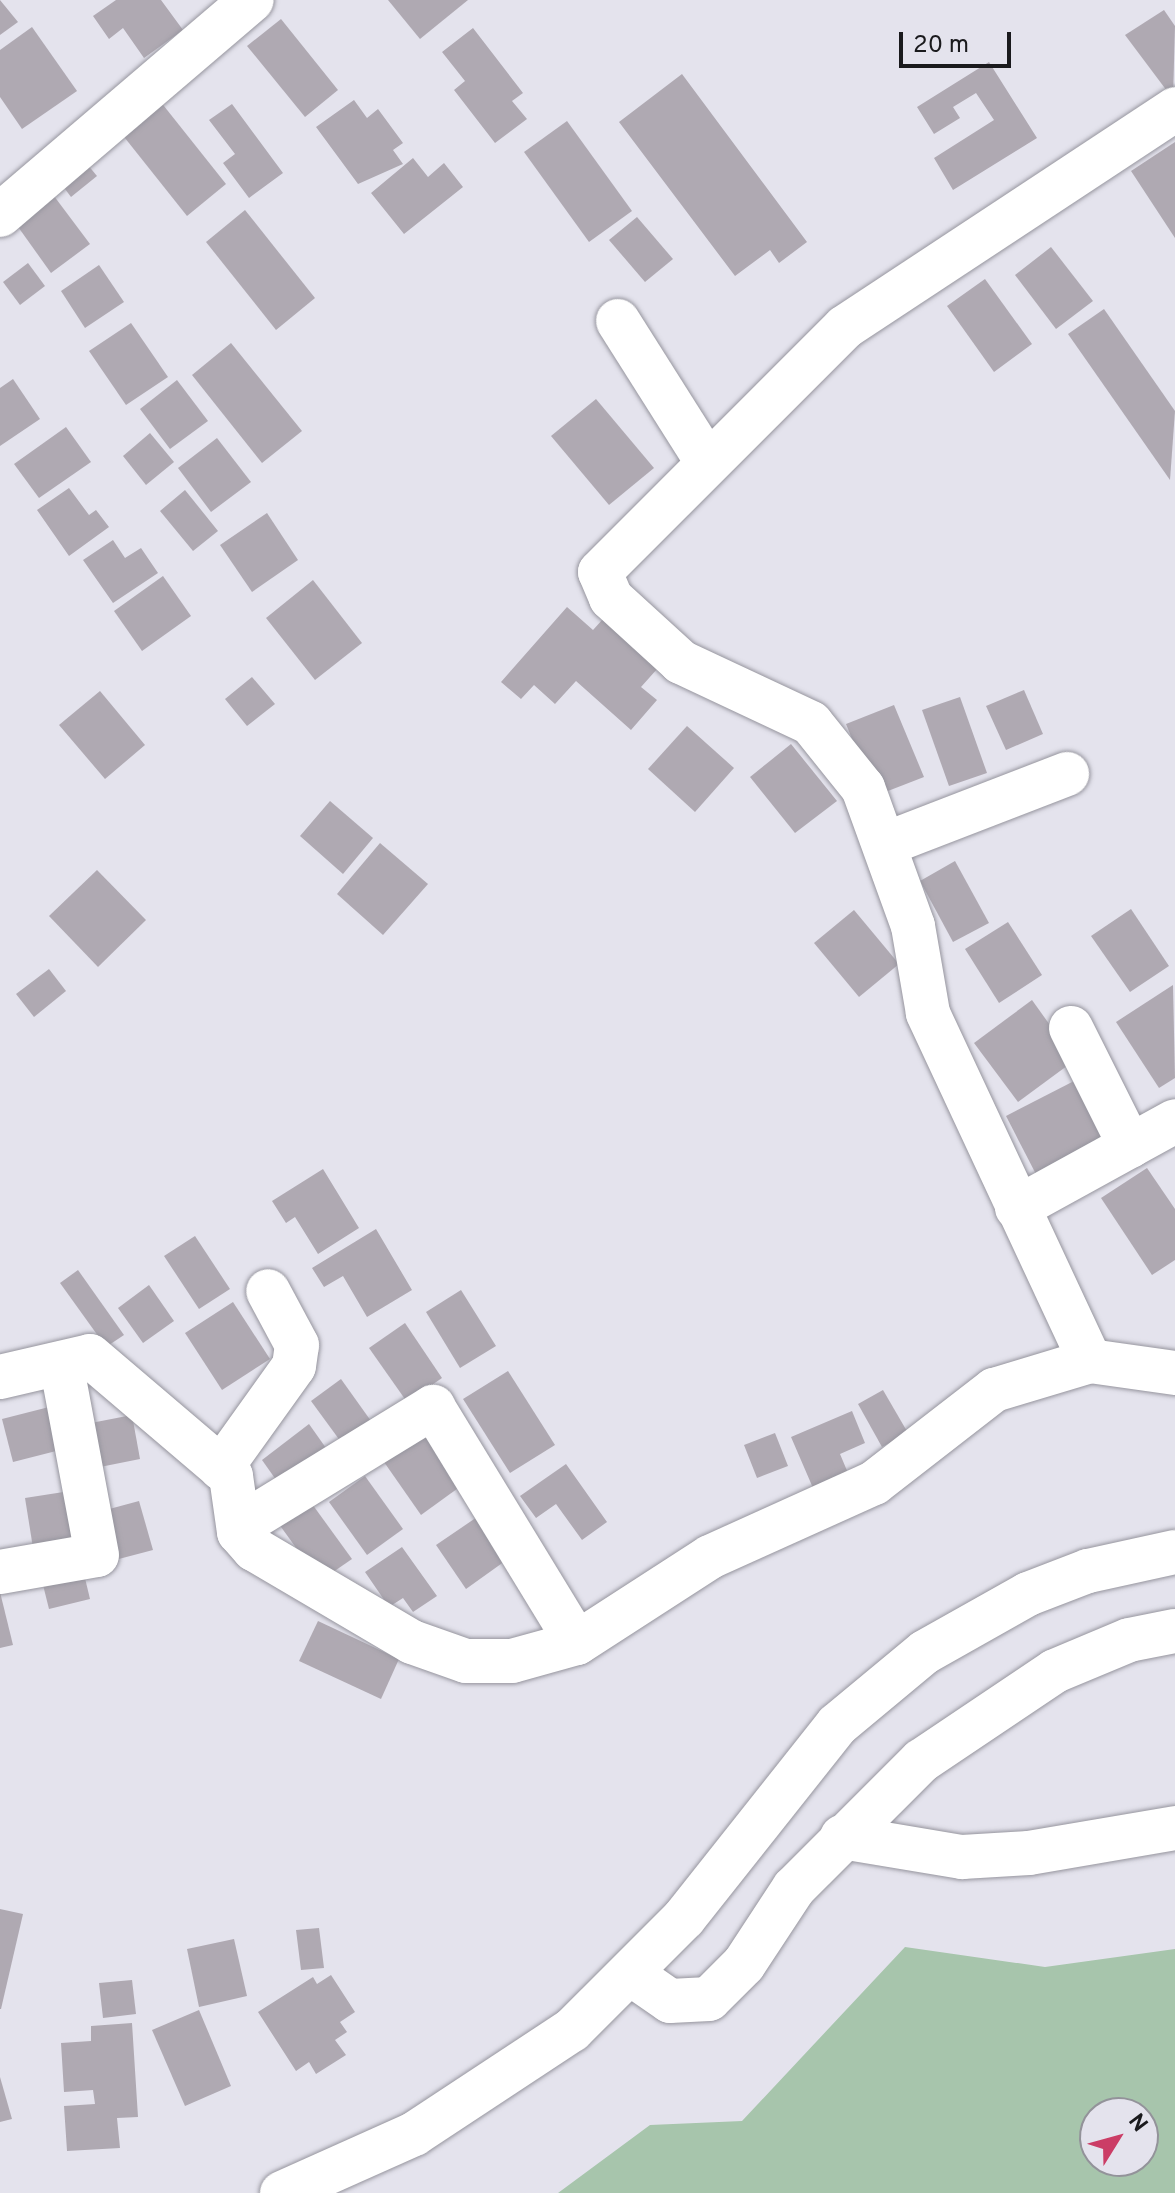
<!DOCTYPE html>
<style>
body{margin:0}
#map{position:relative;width:1175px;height:2193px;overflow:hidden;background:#e4e3ed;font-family:Overpass,sans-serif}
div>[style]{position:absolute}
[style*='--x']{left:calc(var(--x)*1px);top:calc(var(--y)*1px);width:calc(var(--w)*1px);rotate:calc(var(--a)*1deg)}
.green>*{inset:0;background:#a7c5ac}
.building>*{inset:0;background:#afa9b2}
.roads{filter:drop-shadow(0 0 2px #96959e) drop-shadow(0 0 2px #96959e)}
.minor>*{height:44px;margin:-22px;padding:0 22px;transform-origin:22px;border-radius:22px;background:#fff}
span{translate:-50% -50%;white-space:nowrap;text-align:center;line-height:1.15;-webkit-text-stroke:7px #e4e3ed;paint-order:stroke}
.north{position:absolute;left:1079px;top:2097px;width:80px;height:80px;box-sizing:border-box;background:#e4e3ed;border:2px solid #93939a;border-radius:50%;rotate:53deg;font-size:22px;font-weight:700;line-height:32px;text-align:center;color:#1a1a1d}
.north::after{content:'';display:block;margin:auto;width:28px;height:36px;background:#cb3d66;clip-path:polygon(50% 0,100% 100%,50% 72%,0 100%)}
.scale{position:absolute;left:899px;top:32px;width:112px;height:36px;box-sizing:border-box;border:4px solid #1a1a1d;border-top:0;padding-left:10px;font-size:24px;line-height:28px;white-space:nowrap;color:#1a1a1d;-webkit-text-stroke:6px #e4e3ed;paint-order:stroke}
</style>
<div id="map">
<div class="green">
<div style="clip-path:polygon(evenodd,905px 1947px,1045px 1967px,1175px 1949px,1175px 2193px,558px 2193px,650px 2125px,742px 2121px,905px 1947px,1095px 2113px,1143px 2113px,1143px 2161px,1095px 2161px,1095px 2113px)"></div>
</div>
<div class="building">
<div style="clip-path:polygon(0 0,18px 22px,0 35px)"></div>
<div style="clip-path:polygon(116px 0,161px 0,183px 30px,144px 58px,123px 28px,109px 39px,93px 16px)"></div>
<div style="clip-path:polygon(388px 0,468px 0,420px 39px)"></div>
<div style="clip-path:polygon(1164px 10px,1175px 26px,1173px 99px,1125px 35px)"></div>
<div style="clip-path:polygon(281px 19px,338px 90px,305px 117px,247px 46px)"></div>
<div style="clip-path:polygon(32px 27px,77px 91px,22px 129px,0 97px,0 50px)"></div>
<div style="clip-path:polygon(473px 28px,523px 93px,512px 101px,527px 119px,495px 143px,454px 90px,465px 81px,442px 52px)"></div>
<div style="clip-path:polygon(989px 62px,1037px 138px,953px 190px,934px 158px,994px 120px,976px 93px,953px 107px,960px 118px,934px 134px,917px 107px)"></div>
<div style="clip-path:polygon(682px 74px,807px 242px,779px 263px,770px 250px,735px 276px,619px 122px)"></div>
<div style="clip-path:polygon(156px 96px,226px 184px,187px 216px,117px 128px)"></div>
<div style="clip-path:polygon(354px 100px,367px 118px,378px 109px,403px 143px,393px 150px,403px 164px,358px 184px,316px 127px)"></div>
<div style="clip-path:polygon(232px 104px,283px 173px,249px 198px,223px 163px,235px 154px,209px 120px)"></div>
<div style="clip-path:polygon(567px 121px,632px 211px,589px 242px,524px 152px)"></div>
<div style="clip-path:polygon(1175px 142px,1175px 238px,1131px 171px)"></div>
<div style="clip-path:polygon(413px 158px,428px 177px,444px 163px,463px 187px,404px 234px,371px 193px)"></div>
<div style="clip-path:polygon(87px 164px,97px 176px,71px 197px,62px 185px)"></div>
<div style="clip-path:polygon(54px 196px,90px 244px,51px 273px,16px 224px)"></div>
<div style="clip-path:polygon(245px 210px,315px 298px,276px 330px,206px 242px)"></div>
<div style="clip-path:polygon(637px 217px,673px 259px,645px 282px,609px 240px)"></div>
<div style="clip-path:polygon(1051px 247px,1093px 301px,1056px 329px,1015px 275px)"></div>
<div style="clip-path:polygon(28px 263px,45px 286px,20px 305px,3px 282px)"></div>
<div style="clip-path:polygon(99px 265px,124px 302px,85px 328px,61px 291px)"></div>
<div style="clip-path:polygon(985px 279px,1032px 344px,994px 372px,947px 306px)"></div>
<div style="clip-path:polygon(1104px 309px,1175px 411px,1170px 480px,1068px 334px)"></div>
<div style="clip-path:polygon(131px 323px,168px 377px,126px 405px,89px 351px)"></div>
<div style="clip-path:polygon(231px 343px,302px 431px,262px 463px,192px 375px)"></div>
<div style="clip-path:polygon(13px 379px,40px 419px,0 446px,0 388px)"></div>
<div style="clip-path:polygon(177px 380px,208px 421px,170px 449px,140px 409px)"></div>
<div style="clip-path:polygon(596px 399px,654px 468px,609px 505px,551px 436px)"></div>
<div style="clip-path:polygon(66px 427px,91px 462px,39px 498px,14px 464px)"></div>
<div style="clip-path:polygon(150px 433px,174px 462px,146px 485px,123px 456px)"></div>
<div style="clip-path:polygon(217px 438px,251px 482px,211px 512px,178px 468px)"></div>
<div style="clip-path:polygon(69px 488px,89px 515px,96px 510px,109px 527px,69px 556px,37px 510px)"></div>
<div style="clip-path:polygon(185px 490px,218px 531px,193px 551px,160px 511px)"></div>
<div style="clip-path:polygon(267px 513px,298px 560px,252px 592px,220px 545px)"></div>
<div style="clip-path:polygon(113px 540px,125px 558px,141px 548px,158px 573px,113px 603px,83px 560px)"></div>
<div style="clip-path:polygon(163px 576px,191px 616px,142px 651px,114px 611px)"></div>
<div style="clip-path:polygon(313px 580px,362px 643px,315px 680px,266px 618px)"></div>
<div style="clip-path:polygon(567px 607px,593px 630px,603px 619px,658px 668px,641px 687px,657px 700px,631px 730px,576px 681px,555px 704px,534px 685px,521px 699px,501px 682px)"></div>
<div style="clip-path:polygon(252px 677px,275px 704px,247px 726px,225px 699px)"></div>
<div style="clip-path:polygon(1024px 690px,1043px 734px,1006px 750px,986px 706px)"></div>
<div style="clip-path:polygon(100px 691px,145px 745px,105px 779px,59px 725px)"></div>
<div style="clip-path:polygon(960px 697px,987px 773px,949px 786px,922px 710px)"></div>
<div style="clip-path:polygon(894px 705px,924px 777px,875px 796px,846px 724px)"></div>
<div style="clip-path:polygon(687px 726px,734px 768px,695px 812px,648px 769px)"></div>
<div style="clip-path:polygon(791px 744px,837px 801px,795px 833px,750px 777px)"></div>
<div style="clip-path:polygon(330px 801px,373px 838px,343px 874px,300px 836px)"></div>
<div style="clip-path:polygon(380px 843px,428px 884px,383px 935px,337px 894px)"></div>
<div style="clip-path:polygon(955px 861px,989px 923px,953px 942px,920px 881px)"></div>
<div style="clip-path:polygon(97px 870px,146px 920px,98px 967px,49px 916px)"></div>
<div style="clip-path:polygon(1131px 909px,1169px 966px,1130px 992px,1091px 936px)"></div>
<div style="clip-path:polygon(854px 910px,899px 964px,859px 997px,814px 943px)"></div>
<div style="clip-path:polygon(1008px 922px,1042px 975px,999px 1003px,965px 949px)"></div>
<div style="clip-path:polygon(49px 969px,66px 991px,34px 1017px,16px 994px)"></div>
<div style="clip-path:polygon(1173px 985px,1175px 1078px,1159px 1088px,1116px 1022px)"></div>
<div style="clip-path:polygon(1032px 1000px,1075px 1060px,1018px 1102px,974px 1043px)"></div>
<div style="clip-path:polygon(1076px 1080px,1109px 1144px,1039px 1180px,1006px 1116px)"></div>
<div style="clip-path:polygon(1147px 1168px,1175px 1209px,1175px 1260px,1152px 1275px,1101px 1198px)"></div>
<div style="clip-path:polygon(323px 1169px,359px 1228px,318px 1254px,295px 1217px,286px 1223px,272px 1201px)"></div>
<div style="clip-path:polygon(376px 1229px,412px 1290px,367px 1317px,343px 1276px,324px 1287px,312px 1268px)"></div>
<div style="clip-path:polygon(195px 1236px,230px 1289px,199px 1309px,164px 1256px)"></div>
<div style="clip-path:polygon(78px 1270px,124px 1335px,106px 1347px,60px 1283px)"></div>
<div style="clip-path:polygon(149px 1285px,174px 1321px,143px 1343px,118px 1308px)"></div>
<div style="clip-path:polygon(461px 1290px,496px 1346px,460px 1368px,426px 1312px)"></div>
<div style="clip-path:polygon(233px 1302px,270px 1359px,222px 1390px,185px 1333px)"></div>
<div style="clip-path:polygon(405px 1323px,442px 1378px,407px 1402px,369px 1348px)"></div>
<div style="clip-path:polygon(508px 1371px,555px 1445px,510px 1473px,463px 1399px)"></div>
<div style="clip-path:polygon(341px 1379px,371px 1421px,341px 1442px,311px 1401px)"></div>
<div style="clip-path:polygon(883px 1390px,908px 1433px,882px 1447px,858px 1404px)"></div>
<div style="clip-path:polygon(53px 1406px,64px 1449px,13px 1462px,2px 1419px)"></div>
<div style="clip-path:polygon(852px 1411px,865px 1443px,840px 1454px,848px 1473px,813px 1488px,791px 1437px)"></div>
<div style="clip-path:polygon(132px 1415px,140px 1459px,95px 1468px,86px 1424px)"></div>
<div style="clip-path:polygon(309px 1424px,326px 1448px,279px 1484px,262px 1460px)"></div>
<div style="clip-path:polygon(775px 1433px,788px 1466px,757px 1478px,744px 1445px)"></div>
<div style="clip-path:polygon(424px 1434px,461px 1486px,421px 1515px,384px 1462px)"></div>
<div style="clip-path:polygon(566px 1464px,607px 1522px,582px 1540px,556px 1504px,536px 1518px,520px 1496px)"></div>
<div style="clip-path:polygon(365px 1476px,403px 1529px,367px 1555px,329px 1502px)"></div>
<div style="clip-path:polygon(70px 1491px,79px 1547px,34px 1554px,25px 1498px)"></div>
<div style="clip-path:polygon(307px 1497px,352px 1559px,320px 1581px,276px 1520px)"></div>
<div style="clip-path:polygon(139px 1501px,153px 1550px,115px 1560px,102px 1511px)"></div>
<div style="clip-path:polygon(483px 1513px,512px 1556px,466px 1589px,436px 1545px)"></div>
<div style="clip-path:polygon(402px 1547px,437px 1596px,413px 1612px,403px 1598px,389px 1607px,365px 1572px)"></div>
<div style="clip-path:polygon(84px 1574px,90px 1599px,49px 1609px,43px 1585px)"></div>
<div style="clip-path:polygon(0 1592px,13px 1645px,0 1648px)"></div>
<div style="clip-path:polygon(318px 1621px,399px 1659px,381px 1699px,299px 1661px)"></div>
<div style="clip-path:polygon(0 1909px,23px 1914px,1px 2009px,0 2009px)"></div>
<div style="clip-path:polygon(319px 1928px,324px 1968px,301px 1970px,296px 1930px)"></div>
<div style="clip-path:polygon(234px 1939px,247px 1996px,199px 2007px,187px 1949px)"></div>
<div style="clip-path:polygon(331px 1975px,355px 2012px,340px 2022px,347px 2032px,335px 2040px,346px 2055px,316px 2074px,309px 2062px,296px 2071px,258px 2012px,313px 1977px,317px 1984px)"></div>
<div style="clip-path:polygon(132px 1980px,136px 2014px,103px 2018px,99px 1983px)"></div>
<div style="clip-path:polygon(199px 2010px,231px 2086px,185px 2106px,152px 2030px)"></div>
<div style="clip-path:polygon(132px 2023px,138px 2117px,117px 2118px,120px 2148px,67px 2151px,64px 2106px,95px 2104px,93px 2090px,64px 2092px,61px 2043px,91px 2041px,91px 2026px)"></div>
<div style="clip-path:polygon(0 2077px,12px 2119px,0 2122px)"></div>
</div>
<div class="roads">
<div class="minor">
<div style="--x:0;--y:215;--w:331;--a:-40.5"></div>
<div style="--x:618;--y:321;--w:167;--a:57.7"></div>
<div style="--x:888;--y:843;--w:192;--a:-21.1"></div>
<div style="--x:1071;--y:1028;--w:132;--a:63.4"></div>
<div style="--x:1017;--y:1208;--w:180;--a:-28.8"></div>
<div style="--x:1090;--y:1361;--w:384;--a:-115"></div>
<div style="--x:928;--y:1013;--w:88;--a:-99.8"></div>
<div style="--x:913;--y:926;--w:147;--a:-109.9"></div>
<div style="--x:863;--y:788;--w:83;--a:-128.7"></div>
<div style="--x:811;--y:723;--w:144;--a:-154.9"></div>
<div style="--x:681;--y:662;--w:95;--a:-137.6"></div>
<div style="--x:611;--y:598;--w:28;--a:-113"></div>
<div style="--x:600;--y:572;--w:346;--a:-45"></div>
<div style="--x:845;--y:327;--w:396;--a:-33.4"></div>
<div style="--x:0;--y:1377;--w:92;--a:-13.1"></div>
<div style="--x:90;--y:1356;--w:185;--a:40.4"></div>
<div style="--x:231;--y:1476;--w:57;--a:81.9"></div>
<div style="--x:239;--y:1532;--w:23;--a:49"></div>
<div style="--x:254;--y:1549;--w:183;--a:30.5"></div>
<div style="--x:412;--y:1642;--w:57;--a:19.4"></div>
<div style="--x:466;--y:1661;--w:46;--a:0"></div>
<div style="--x:512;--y:1661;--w:67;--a:-15.5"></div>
<div style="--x:577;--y:1643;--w:158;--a:-32.9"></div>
<div style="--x:710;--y:1557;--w:180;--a:-24.3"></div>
<div style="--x:874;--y:1483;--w:152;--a:-37.8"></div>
<div style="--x:994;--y:1390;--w:100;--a:-16.8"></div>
<div style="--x:1090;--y:1361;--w:86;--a:8"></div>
<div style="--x:221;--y:1468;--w:125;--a:-54.4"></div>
<div style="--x:294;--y:1366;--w:21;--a:-82"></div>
<div style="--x:297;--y:1345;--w:61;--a:-118.2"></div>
<div style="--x:239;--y:1526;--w:228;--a:-31.5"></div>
<div style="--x:433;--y:1407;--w:276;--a:58.6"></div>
<div style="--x:0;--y:1572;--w:98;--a:-9.9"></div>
<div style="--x:97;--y:1555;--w:195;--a:-100.6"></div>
<div style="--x:842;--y:1837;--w:122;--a:9.5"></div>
<div style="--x:962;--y:1857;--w:67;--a:-3.4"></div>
<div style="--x:1029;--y:1853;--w:148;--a:-9.7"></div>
<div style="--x:631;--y:1974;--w:47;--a:34.7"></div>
<div style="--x:670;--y:2001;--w:39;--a:-3"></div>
<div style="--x:709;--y:1999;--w:49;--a:-45"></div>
<div style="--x:744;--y:1964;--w:91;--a:-56.7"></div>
<div style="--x:794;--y:1888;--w:180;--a:-45"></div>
<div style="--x:921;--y:1761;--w:161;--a:-33.9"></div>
<div style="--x:1055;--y:1671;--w:80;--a:-22.7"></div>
<div style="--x:1129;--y:1640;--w:47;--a:-11.1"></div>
<div style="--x:282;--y:2193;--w:145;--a:-24.1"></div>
<div style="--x:414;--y:2134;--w:189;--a:-33.4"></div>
<div style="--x:572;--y:2030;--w:158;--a:-45"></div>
<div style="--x:684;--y:1918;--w:246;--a:-51.6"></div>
<div style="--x:837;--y:1725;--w:114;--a:-39.7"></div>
<div style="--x:925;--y:1652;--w:118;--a:-29.4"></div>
<div style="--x:1028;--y:1594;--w:64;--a:-21"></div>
<div style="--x:1088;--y:1571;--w:89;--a:-12.3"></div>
</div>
</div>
<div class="north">N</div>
<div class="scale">20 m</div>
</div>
